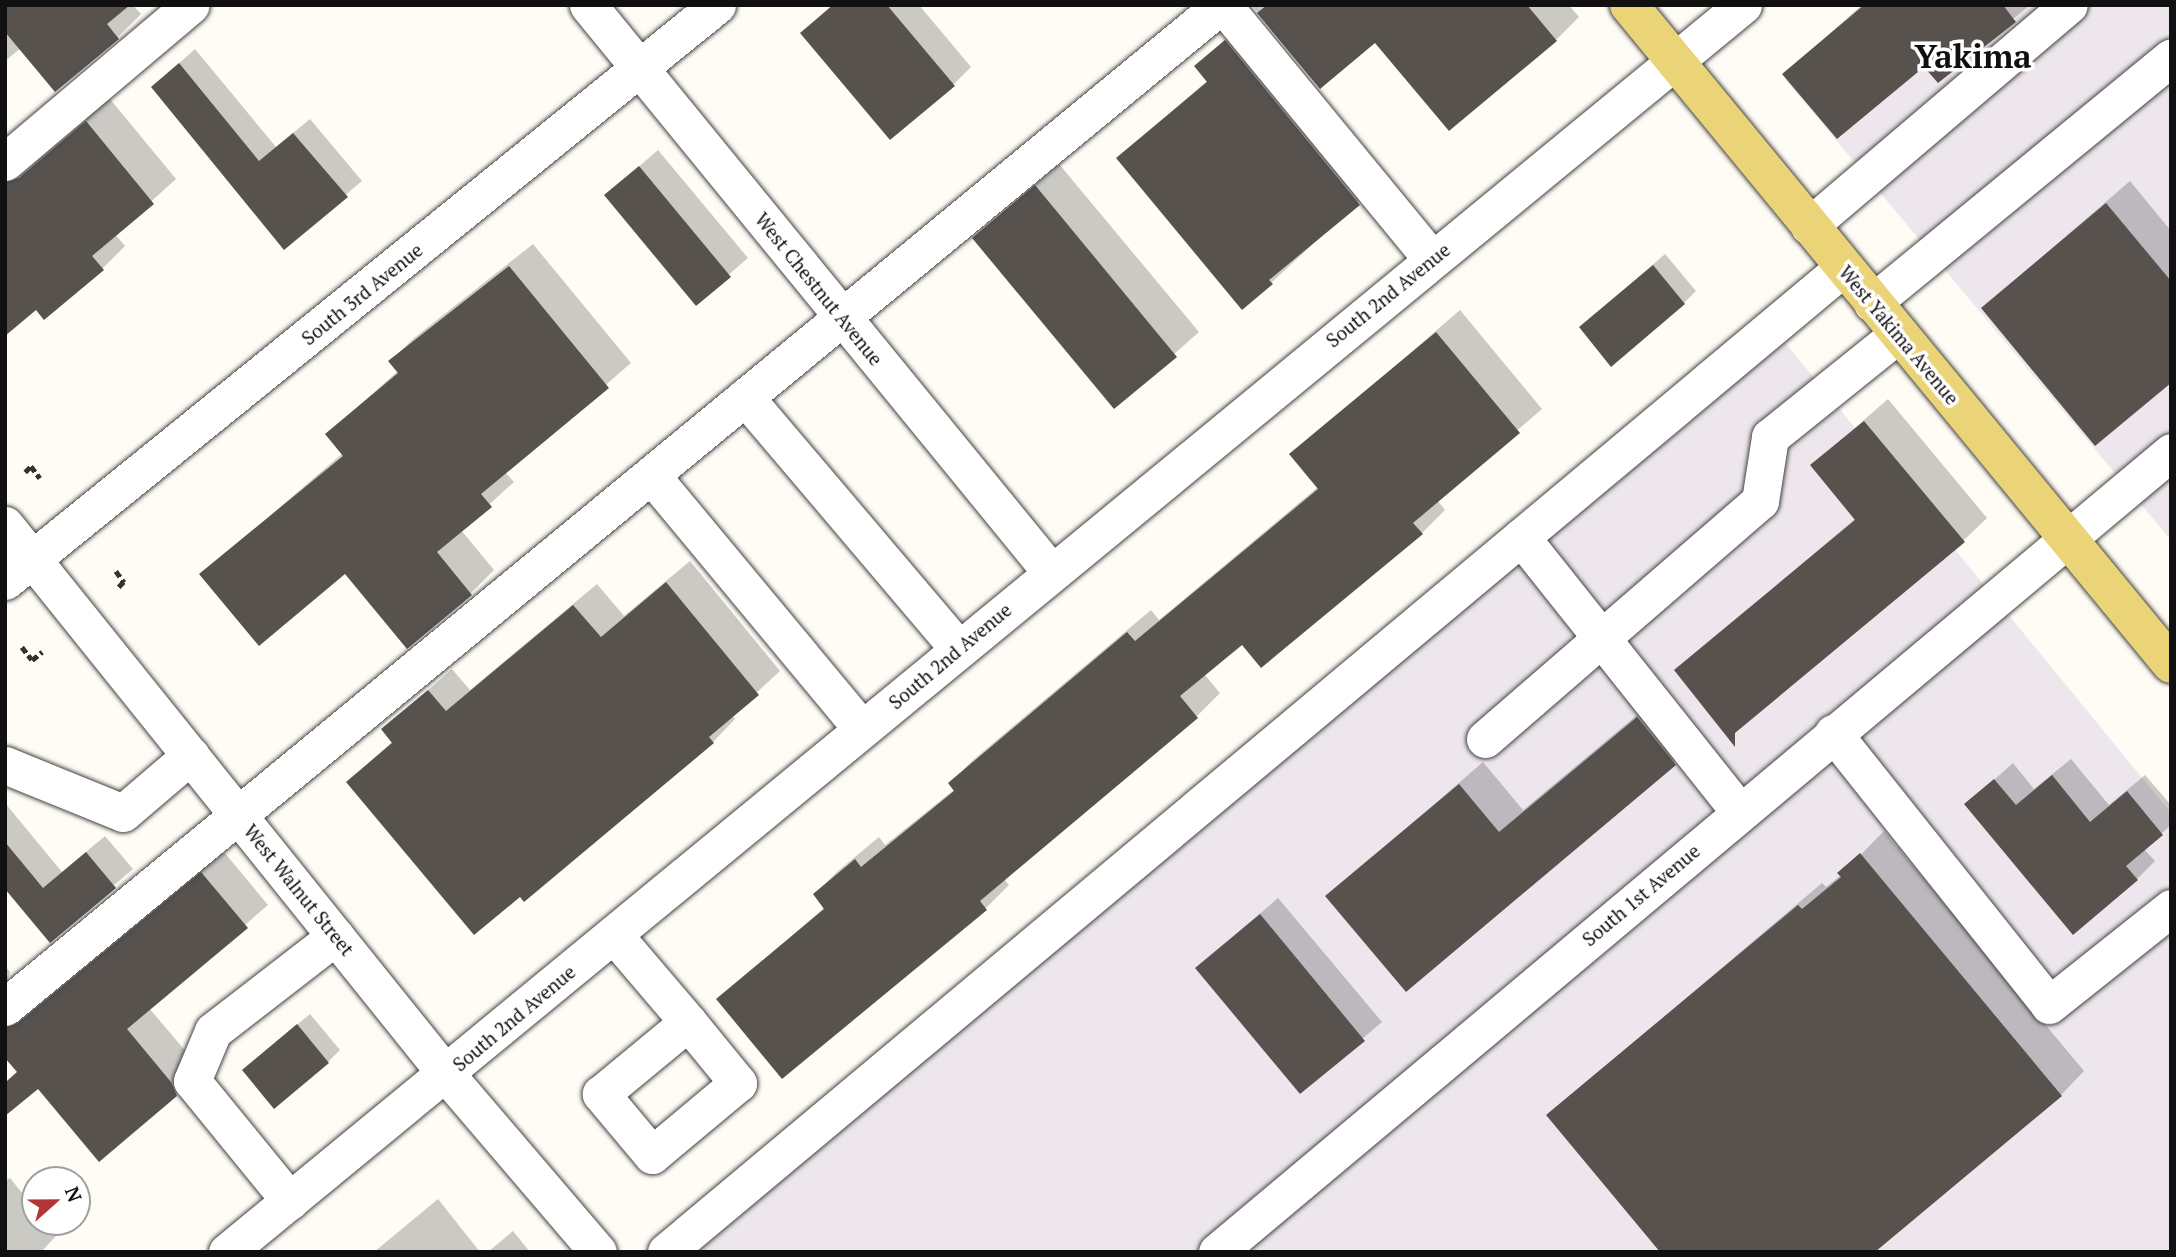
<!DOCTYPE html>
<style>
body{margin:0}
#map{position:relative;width:2176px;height:1257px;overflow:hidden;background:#fefcf4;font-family:"PT Serif",serif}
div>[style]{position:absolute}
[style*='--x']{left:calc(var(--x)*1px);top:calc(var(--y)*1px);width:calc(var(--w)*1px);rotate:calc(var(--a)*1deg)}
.industrial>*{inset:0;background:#ede6ed}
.shadow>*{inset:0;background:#0003}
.building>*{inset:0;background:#58524e}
.path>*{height:4.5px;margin-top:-2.25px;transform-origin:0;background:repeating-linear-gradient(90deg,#323232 0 7px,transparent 0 10.5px)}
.roads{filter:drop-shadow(0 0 2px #434343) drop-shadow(0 0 2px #434343)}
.minor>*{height:37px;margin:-18.5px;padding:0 18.5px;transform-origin:18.5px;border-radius:18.5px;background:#fff}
.major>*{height:38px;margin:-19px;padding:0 19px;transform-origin:19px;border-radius:19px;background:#ebd478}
span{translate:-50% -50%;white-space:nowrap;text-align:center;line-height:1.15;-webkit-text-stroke:7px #fff;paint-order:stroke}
.street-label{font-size:19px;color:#101010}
.town-label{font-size:33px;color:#101010;font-weight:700}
.frame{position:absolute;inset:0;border:7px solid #101010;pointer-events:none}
.north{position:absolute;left:21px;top:1166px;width:70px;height:70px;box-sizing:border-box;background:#fff;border:2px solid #9f9f9f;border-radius:50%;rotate:69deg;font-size:19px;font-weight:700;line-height:28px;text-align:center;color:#101010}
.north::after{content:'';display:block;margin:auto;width:24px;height:32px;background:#b33536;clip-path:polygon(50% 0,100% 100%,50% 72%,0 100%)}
</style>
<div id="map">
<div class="industrial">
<div style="clip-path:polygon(1873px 5px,2171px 5px,2171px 540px,1785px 79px)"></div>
<div style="clip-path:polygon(1774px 329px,2171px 813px,2171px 1252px,668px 1252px)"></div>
</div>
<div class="shadow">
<div style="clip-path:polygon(5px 5px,133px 5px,141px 14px,118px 37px,21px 48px,5px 61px)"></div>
<div style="clip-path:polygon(832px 5px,919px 5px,971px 67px,953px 85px,802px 33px)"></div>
<div style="clip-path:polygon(1252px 5px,1569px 5px,1579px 17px,1556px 40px,1376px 41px,1320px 87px)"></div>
<div style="clip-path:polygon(1862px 5px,2030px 5px,1938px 81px,1924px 64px,1784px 74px)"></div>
<div style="clip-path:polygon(1249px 18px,1382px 180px,1271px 283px,1118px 158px,1208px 80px,1196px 66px)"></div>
<div style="clip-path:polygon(195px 49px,276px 147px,310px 119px,362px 181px,284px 247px,153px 87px)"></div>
<div style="clip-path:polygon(110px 99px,176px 179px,115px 234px,125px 246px,102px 269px,5px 183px)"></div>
<div style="clip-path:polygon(658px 150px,748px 258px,696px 303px,606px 195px)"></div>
<div style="clip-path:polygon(1059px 164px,1199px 332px,1114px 407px,974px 238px)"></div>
<div style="clip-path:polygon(2130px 181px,2171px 231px,2171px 380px,1983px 308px)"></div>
<div style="clip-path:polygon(533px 244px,631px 363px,505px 472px,514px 482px,461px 530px,494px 570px,471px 593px,407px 646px,346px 572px,202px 574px,343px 453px,327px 434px,398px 371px,391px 361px,414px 338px)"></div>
<div style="clip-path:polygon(1665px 254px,1696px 291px,1684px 303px,1581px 327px)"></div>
<div style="clip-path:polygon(1460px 310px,1542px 409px,1437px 500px,1445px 510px,1422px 533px,1242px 642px,1204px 674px,1220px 693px,1197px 716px,1004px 879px,1009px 885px,986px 908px,782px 1076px,719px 999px,825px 907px,815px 894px,838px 871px,879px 837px,885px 845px,955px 789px,950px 783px,973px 760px,1151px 610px,1159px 620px,1318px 487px,1292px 455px)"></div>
<div style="clip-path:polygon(1888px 399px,1987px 518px,1963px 541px,1676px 671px,1856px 518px,1812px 465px)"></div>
<div style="clip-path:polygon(690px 561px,780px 671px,732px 715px,735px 719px,713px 742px,520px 895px,348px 782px,393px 741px,383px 730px,452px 669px,470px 690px,597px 584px,624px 616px)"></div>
<div style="clip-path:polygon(1661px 695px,1698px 741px,1406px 989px,1328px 896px,1483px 762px,1523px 810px)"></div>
<div style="clip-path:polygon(2071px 759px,2109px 805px,2145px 775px,2171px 805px,2171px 825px,2144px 849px,2155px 861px,2137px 879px,1967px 804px,2013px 763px,2034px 789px)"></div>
<div style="clip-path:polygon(5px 803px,62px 872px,105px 836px,133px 869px,50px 940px,5px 887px)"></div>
<div style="clip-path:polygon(1884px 831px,2084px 1071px,2061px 1095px,1873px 1252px,1548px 1115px,1822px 883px,1826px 887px,1841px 875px)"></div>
<div style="clip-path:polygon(224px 852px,268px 905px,149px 1008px,193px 1060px,198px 1073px,176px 1095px,38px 1087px,5px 1114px,5px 1082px,18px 1071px,5px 1056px,5px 966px,10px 972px,5px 987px,32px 1007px)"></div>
<div style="clip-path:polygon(1278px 898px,1382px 1022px,1300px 1092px,1197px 968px)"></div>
<div style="clip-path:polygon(310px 1014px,340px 1050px,328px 1062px,256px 1059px)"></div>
<div style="clip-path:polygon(10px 1178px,35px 1209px,35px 1222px,46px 1222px,57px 1235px,41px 1252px,5px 1252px,5px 1181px)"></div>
<div style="clip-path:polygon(438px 1199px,480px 1252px,374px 1252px)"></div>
<div style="clip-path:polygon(513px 1231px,530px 1252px,488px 1252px)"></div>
</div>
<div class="building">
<div style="clip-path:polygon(5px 5px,130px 5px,107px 24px,119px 39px,55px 92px,5px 32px)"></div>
<div style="clip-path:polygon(833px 5px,887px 5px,955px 86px,890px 140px,800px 33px)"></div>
<div style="clip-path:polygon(1267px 5px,1527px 5px,1557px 41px,1449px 131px,1375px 43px,1320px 89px,1257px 13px)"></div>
<div style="clip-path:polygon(1864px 5px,2003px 5px,2016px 22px,1938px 83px,1924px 67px,1837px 139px,1782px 74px)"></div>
<div style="clip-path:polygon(1225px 40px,1360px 205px,1269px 280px,1273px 284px,1242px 310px,1116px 158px,1207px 82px,1194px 66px)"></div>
<div style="clip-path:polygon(179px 63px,259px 161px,293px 133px,348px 197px,284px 250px,151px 87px)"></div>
<div style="clip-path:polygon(86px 121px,154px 204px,92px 256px,104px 270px,44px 320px,36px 310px,5px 336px,5px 182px,19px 178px)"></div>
<div style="clip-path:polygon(639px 166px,731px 277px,696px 306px,604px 195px)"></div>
<div style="clip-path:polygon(1035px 185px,1177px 357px,1114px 409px,972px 238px)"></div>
<div style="clip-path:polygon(2106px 203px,2171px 281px,2171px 383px,2095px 446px,1981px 308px)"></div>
<div style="clip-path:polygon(1653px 265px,1685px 304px,1611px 367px,1579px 327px)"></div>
<div style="clip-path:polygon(509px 266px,609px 388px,481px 494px,492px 507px,437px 552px,472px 595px,407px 649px,345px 574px,259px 646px,199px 574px,343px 456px,325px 434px,398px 373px,388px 361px)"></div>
<div style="clip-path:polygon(1436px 332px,1520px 433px,1413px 523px,1423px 534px,1261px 668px,1242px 645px,1180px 696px,1198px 718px,980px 901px,987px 910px,782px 1079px,716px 999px,824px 909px,813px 894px,855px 859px,861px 867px,954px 791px,948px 783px,1127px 632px,1135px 641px,1318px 489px,1289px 454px)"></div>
<div style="clip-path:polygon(1864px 421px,1965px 542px,1735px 733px,1735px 747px,1674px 670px,1855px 520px,1810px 465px)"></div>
<div style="clip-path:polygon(666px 582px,759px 695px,709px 737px,714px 743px,524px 902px,520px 897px,474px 935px,346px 782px,392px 743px,381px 729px,428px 690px,446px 711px,573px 605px,601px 637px)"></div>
<div style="clip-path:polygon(1637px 717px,1676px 765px,1406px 992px,1325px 896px,1459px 784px,1499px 832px)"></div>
<div style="clip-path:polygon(2052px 775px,2090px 822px,2127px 791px,2163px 835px,2126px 866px,2138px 880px,2073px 935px,1964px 804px,1994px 779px,2016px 805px)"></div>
<div style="clip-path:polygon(5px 842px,43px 888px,86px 852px,116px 888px,50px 943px,5px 889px)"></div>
<div style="clip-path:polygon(1860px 853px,2062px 1096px,1875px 1252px,1660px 1252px,1546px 1115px,1798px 905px,1802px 909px,1841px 877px,1837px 873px)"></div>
<div style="clip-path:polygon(201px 872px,248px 928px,127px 1029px,171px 1082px,177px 1096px,99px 1162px,38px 1089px,5px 1116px,5px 1083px,17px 1072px,5px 1058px,5px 1027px,18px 1023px)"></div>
<div style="clip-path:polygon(1260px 914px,1365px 1041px,1300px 1094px,1195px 968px)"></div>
<div style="clip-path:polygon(297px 1024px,329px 1063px,274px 1109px,242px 1070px)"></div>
</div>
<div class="path">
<div style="--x:25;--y:472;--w:8;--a:-45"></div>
<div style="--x:31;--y:466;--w:15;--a:53"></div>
<div style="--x:116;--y:571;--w:14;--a:54"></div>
<div style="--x:124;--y:582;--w:10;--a:135"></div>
<div style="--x:22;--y:647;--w:16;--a:52"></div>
<div style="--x:32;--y:660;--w:13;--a:-39"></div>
</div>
<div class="roads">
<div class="minor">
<div style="--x:588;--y:5;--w:732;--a:50.77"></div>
<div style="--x:1223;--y:5;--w:329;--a:50.6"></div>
<div style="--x:5;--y:162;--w:243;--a:-40.2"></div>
<div style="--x:1809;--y:226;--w:341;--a:-40.4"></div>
<div style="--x:1872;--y:303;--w:387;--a:-39.4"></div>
<div style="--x:745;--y:397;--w:331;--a:49.7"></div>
<div style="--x:651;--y:475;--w:330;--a:50.3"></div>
<div style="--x:5;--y:525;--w:704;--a:51.23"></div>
<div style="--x:446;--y:1074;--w:234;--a:49.5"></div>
<div style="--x:1521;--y:537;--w:352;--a:51.5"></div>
<div style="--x:5;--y:581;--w:916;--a:-38.97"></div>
<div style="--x:1833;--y:733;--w:347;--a:51.5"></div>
<div style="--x:2049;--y:1005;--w:156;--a:-38.5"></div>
<div style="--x:1485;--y:739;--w:364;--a:-40.9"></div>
<div style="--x:1760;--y:501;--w:65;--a:-81.1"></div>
<div style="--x:1770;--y:437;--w:164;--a:-38.8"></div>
<div style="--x:5;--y:765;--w:127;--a:22.1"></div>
<div style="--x:123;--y:813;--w:89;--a:-40.5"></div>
<div style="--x:614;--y:935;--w:114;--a:49.6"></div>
<div style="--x:688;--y:1022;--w:79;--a:50.7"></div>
<div style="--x:738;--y:1083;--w:112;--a:140.1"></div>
<div style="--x:652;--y:1155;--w:80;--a:-129.9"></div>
<div style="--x:601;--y:1094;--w:113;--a:-39.6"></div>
<div style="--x:5;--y:1007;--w:1576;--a:-39.49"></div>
<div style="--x:290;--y:1201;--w:155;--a:-129.2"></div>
<div style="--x:192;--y:1081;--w:54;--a:-67.2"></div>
<div style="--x:213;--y:1031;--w:155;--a:-37.7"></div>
<div style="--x:227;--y:1252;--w:1963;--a:-39.44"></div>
<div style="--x:666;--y:1252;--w:1534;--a:-39.9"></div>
<div style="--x:1217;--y:1252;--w:1245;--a:-39.98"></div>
</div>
<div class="major">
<div style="--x:1629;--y:5;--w:853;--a:50.56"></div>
</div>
</div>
<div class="street-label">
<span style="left:819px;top:289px;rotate:51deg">West Chestnut Avenue</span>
<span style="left:362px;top:294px;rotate:-39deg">South 3rd Avenue</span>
<span style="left:1388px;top:295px;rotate:-39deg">South 2nd Avenue</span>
<span style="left:1899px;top:335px;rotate:50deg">West Yakima Avenue</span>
<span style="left:950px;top:656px;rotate:-40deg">South 2nd Avenue</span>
<span style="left:299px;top:890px;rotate:51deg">West Walnut Street</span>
<span style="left:1641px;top:895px;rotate:-40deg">South 1st Avenue</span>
<span style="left:514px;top:1018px;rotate:-40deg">South 2nd Avenue</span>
</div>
<div class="town-label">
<span style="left:1973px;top:56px">Yakima</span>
</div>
<div class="frame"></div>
<div class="north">N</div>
</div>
